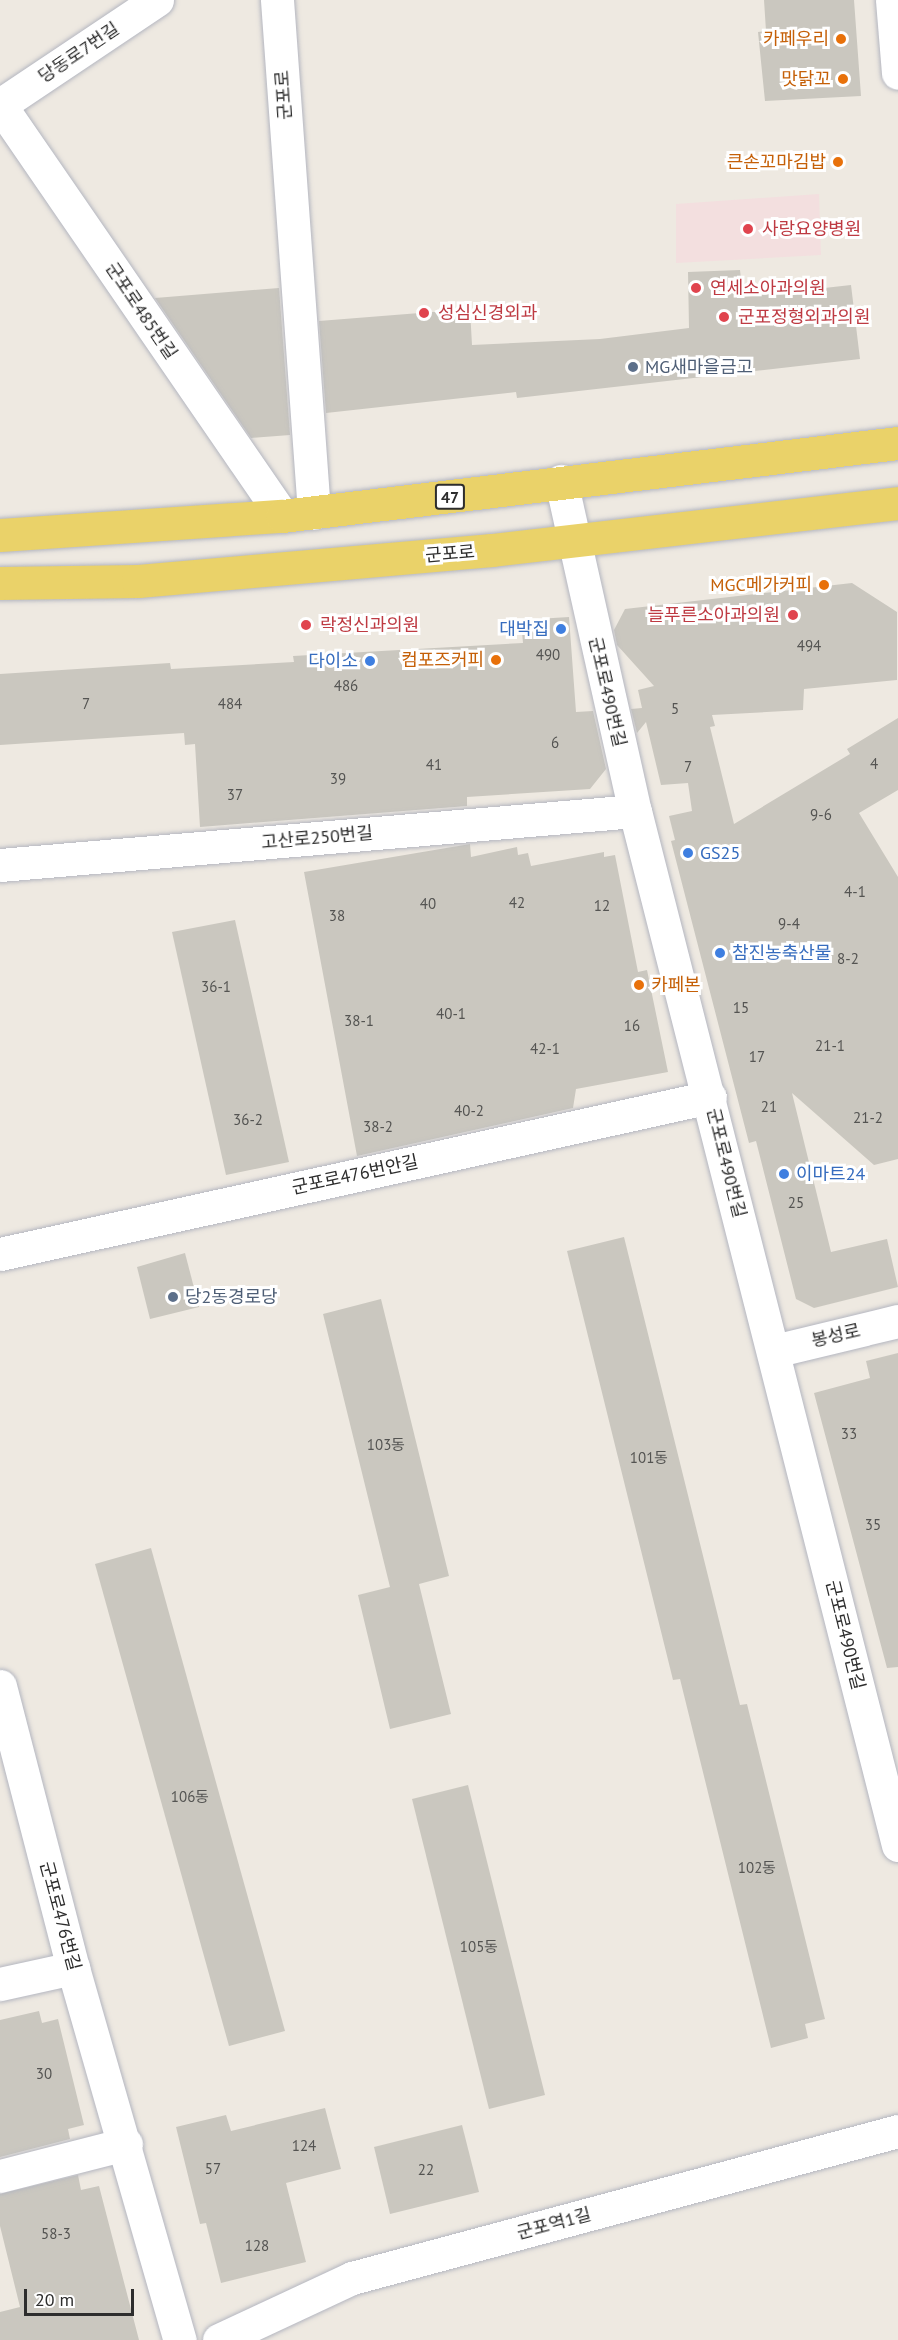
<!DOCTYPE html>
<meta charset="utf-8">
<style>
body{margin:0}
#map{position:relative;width:898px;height:2340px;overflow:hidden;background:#eee9e1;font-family:"PT Sans","Noto Sans KR",sans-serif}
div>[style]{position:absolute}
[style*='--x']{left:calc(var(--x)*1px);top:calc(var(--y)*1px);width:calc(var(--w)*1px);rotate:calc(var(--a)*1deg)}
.medical>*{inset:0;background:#f3dfdf}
.building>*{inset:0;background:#cac7bf}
.roads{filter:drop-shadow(0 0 2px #b4b6c0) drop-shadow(0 0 2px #b4b6c0)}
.minor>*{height:33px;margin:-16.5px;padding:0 16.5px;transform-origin:16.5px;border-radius:16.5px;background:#fff}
.tertiary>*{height:33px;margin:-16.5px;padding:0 16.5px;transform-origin:16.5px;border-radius:16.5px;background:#fff}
.primary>*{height:33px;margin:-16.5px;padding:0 16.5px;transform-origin:16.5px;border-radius:16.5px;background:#ead269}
.dots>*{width:16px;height:16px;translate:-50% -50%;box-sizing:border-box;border:3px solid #fff;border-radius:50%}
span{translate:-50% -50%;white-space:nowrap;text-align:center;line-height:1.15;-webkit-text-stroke:6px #fff;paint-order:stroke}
.number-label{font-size:15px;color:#545452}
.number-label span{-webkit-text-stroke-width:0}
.shield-label span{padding:2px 4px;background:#fff;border:2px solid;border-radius:4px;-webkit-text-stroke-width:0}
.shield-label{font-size:16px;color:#2d2d2d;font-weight:700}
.food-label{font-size:18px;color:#c56008}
.right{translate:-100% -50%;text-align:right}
.left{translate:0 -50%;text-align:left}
.street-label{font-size:18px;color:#2d2d2d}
.health-label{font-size:18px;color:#be3a42}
.service-label{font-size:18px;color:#4e5e75}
.shop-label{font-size:18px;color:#366cbe}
.scale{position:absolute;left:24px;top:2289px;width:110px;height:27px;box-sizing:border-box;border:3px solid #2d2d2d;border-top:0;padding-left:8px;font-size:18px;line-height:21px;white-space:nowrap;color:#2d2d2d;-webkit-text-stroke:4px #fff;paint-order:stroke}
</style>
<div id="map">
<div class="medical">
<div style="clip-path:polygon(819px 194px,821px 255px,676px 263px,676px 204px)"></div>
</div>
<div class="building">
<div style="clip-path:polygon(764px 0,854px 0,861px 96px,765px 101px,758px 32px,766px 31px)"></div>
<div style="clip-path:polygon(740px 270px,743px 297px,851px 285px,860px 359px,517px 398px,516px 392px,326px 413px,319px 321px,470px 309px,472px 345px,600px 339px,689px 328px,688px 272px)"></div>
<div style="clip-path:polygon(279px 288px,290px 435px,251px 438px,155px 298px)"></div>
<div style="clip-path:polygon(852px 583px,897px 612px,897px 680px,804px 689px,803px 710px,712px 715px,715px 726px,710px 727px,734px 824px,850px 754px,847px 749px,898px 718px,898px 790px,859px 813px,898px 877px,898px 1159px,874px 1165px,792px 1093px,831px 1252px,887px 1239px,898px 1287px,814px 1308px,796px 1299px,756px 1141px,749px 1143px,671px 841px,675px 840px,669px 816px,692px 811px,688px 783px,661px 785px,646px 722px,637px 733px,631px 709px,642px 708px,638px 690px,654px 686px,617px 645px,614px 630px,625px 609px)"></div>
<div style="clip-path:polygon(569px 617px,576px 712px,593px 711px,606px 769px,590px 789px,467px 797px,467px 806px,200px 827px,195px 744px,185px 745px,184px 733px,0 745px,0 674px,170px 663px,171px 669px,294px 662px,293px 656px,523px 643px,521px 620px)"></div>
<div style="clip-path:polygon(470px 844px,471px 857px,517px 847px,518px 855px,528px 853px,531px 866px,604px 852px,604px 857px,615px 855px,638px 972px,647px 970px,668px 1072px,576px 1089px,573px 1108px,357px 1156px,304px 872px)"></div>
<div style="clip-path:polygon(235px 920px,289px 1162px,226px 1175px,172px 932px)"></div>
<div style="clip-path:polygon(624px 1237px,740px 1705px,747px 1704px,825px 2019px,805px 2024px,808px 2038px,771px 2048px,680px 1679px,673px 1680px,567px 1251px)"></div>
<div style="clip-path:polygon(185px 1253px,199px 1307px,150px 1319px,137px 1267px)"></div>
<div style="clip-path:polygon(381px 1299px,449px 1576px,419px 1584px,451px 1714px,390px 1729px,358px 1595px,390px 1587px,323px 1314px)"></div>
<div style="clip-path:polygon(898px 1353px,898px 1667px,887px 1668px,814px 1393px,870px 1378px,866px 1361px)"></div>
<div style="clip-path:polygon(151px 1548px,285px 2031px,229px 2046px,95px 1564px)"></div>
<div style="clip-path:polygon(468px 1785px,545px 2095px,489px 2109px,412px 1799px)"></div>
<div style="clip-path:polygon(39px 2011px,42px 2023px,58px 2019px,84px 2125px,68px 2129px,70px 2139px,0 2157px,0 2020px)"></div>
<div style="clip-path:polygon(325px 2108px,341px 2169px,286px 2183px,306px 2262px,221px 2283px,206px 2223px,200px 2224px,176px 2127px,226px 2115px,231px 2131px)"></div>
<div style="clip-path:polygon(462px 2125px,479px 2192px,390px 2214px,374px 2147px)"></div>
<div style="clip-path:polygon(78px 2175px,81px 2190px,99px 2186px,139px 2340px,0 2340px,0 2312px,20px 2307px,0 2226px,0 2194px)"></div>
</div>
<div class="roads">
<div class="minor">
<div style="--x:277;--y:0;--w:514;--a:85.87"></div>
<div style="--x:0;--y:105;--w:498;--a:55.5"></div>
<div style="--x:0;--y:105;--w:189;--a:-33.8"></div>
<div style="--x:561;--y:481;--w:338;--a:77.4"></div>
<div style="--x:635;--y:811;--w:1067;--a:75.73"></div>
<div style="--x:0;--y:865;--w:637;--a:-4.86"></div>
<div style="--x:0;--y:1254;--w:727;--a:-12.47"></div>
<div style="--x:774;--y:1351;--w:128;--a:-13.6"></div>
<div style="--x:0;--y:1686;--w:291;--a:75.5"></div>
<div style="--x:73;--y:1968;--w:387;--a:74"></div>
<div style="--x:0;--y:1984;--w:75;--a:-12.4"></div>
<div style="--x:0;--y:2176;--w:130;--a:-14.3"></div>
<div style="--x:219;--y:2340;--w:147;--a:-25"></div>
<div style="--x:352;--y:2278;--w:565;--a:-15.07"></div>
</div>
<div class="tertiary">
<div style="--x:892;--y:0;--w:73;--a:85.3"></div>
</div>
<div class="primary">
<div style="--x:0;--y:535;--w:283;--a:-3.9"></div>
<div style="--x:282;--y:516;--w:620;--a:-6.76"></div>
<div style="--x:0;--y:583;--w:138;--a:-0.8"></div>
<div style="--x:138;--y:581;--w:355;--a:-5"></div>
<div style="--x:492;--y:550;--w:409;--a:-6.6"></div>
</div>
</div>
<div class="dots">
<div style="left:841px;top:39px;background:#e8710a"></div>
<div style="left:843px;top:79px;background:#e8710a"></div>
<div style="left:838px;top:162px;background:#e8710a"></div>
<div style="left:748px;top:229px;background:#e0444e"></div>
<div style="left:696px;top:288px;background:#e0444e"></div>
<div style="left:424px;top:313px;background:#e0444e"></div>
<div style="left:724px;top:317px;background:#e0444e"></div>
<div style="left:633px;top:367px;background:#5c6f8a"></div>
<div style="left:824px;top:585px;background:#e8710a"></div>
<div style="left:793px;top:615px;background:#e0444e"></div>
<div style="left:306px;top:625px;background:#e0444e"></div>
<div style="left:561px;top:629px;background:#3f7fe0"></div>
<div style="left:496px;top:660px;background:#e8710a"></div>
<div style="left:370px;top:661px;background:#3f7fe0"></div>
<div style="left:688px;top:853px;background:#3f7fe0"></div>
<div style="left:720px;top:953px;background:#3f7fe0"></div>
<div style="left:639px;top:985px;background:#e8710a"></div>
<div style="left:784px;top:1174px;background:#3f7fe0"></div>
<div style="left:173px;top:1297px;background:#5c6f8a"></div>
</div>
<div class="number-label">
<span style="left:809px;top:646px">494</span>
<span style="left:548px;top:655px">490</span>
<span style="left:346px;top:686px">486</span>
<span style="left:86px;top:704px">7</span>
<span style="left:230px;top:704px">484</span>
<span style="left:675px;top:709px">5</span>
<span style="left:555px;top:743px">6</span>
<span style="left:874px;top:764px">4</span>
<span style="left:434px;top:765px">41</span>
<span style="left:688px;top:767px">7</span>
<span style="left:338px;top:779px">39</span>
<span style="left:235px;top:795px">37</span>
<span style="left:821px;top:815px">9-6</span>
<span style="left:855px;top:892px">4-1</span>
<span style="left:517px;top:903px">42</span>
<span style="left:428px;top:904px">40</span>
<span style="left:602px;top:906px">12</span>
<span style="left:337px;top:916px">38</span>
<span style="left:789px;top:924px">9-4</span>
<span style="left:848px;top:959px">8-2</span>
<span style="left:216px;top:987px">36-1</span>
<span style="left:741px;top:1008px">15</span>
<span style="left:451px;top:1014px">40-1</span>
<span style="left:359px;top:1021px">38-1</span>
<span style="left:632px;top:1026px">16</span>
<span style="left:830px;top:1046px">21-1</span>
<span style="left:545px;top:1049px">42-1</span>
<span style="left:757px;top:1057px">17</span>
<span style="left:769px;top:1107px">21</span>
<span style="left:469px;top:1111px">40-2</span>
<span style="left:868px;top:1118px">21-2</span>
<span style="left:248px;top:1120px">36-2</span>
<span style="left:378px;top:1127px">38-2</span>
<span style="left:796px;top:1203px">25</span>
<span style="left:849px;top:1434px">33</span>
<span style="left:386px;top:1445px">103동</span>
<span style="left:649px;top:1458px">101동</span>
<span style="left:873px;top:1525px">35</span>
<span style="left:190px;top:1797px">106동</span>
<span style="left:757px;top:1868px">102동</span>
<span style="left:479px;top:1947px">105동</span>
<span style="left:44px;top:2074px">30</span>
<span style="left:304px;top:2146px">124</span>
<span style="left:213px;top:2169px">57</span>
<span style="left:426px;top:2170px">22</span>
<span style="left:56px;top:2234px">58-3</span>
<span style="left:257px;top:2246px">128</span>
</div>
<div class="shield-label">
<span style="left:450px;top:497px">47</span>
</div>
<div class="food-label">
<span class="right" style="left:829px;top:39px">카페우리</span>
<span class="right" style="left:831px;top:79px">맛닭꼬</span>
<span class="right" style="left:826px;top:162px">큰손꼬마김밥</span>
<span class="right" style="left:812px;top:585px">MGC메가커피</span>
<span class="right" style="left:484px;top:660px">컴포즈커피</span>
<span class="left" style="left:651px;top:985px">카페본</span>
</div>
<div class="street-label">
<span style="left:79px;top:53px;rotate:-34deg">당동로7번길</span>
<span style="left:284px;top:95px;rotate:-94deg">군포로</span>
<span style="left:141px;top:311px;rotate:56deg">군포로485번길</span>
<span style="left:450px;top:554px;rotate:-5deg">군포로</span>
<span style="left:607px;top:692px;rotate:77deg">군포로490번길</span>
<span style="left:317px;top:838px;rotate:-5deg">고산로250번길</span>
<span style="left:726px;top:1163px;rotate:76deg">군포로490번길</span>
<span style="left:355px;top:1175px;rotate:-12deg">군포로476번안길</span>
<span style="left:836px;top:1336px;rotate:-13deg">봉성로</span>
<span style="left:845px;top:1635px;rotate:76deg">군포로490번길</span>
<span style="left:60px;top:1916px;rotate:75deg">군포로476번길</span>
<span style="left:554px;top:2224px;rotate:-15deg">군포역1길</span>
</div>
<div class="health-label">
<span class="left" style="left:762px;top:229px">사랑요양병원</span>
<span class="left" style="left:710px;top:288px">연세소아과의원</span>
<span class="left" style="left:438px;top:313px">성심신경외과</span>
<span class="left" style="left:738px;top:317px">군포정형외과의원</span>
<span class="right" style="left:780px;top:615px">늘푸른소아과의원</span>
<span class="left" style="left:320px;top:625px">락정신과의원</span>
</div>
<div class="service-label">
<span class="left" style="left:645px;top:367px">MG새마을금고</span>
<span class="left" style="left:185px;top:1297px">당2동경로당</span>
</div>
<div class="shop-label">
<span class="right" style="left:549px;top:629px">대박집</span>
<span class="right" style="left:358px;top:661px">다이소</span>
<span class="left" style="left:700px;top:853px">GS25</span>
<span class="left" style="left:732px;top:953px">참진농축산물</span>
<span class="left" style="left:796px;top:1174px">이마트24</span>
</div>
<div class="scale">20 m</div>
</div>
